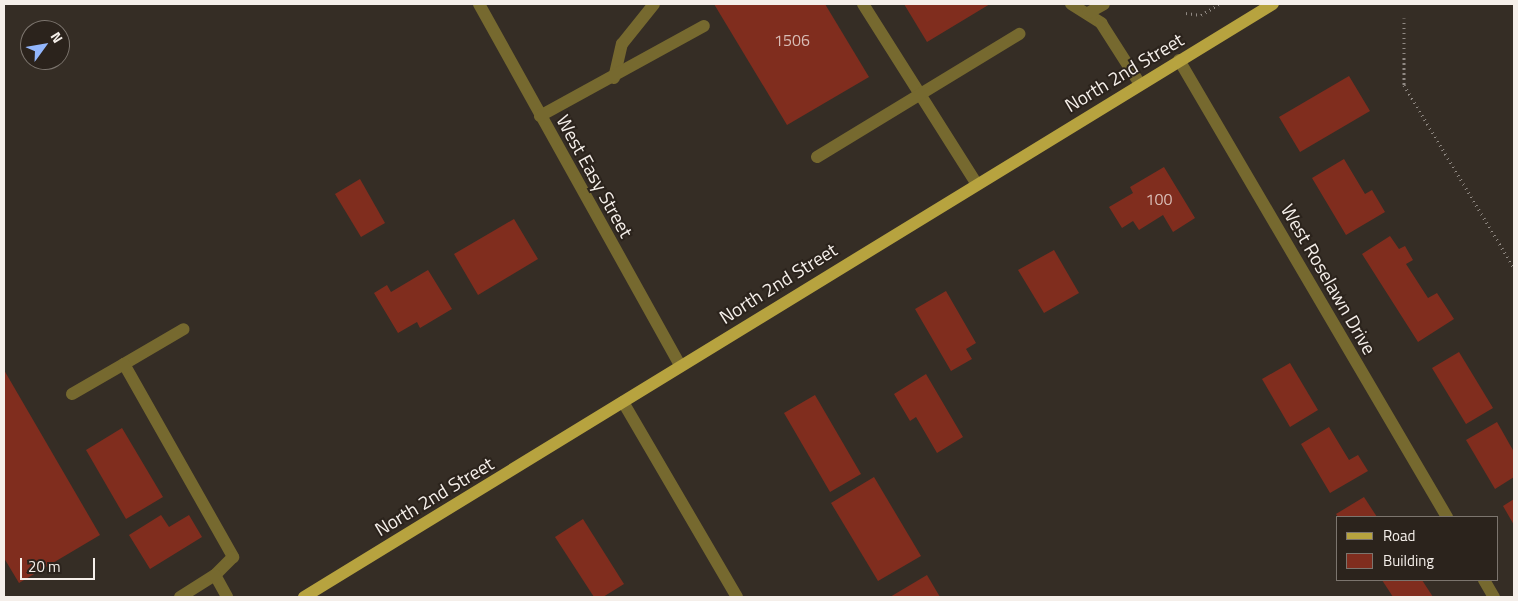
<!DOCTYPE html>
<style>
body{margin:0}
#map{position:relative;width:1518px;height:601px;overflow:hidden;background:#352d25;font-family:"Titillium Web",sans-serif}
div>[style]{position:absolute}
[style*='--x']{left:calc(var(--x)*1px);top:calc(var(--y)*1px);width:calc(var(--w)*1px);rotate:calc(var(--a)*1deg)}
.building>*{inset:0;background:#802d1e}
.path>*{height:3px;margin-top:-1.5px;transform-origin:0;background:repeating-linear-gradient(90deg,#908983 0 1px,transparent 0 5px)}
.minor>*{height:12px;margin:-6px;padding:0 6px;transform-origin:6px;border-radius:6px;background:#76692f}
.major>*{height:12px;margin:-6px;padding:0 6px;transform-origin:6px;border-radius:6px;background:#b7a33f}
span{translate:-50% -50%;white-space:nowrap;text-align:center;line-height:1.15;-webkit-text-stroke:4px #2b231c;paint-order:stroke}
.number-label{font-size:16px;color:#d8beb7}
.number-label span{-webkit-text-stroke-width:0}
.street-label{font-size:19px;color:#f5efea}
.frame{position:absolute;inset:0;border:5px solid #f5efea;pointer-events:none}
.legend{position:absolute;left:1336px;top:516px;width:162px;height:65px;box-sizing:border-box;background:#2b231c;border:1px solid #7c756e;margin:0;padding:6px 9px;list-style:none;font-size:15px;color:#f5efea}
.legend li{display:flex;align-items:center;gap:10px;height:25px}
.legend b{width:25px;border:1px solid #7c756e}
.north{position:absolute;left:20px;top:20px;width:50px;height:50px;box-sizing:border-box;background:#2b231c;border:1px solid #7c756e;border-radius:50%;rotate:58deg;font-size:14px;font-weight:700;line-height:20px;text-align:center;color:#f5efea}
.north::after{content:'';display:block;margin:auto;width:18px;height:22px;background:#93b7fd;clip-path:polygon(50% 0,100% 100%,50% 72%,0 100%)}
.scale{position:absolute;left:20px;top:558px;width:75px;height:22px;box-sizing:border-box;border:2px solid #f5efea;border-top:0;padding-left:6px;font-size:15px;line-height:18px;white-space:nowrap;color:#f5efea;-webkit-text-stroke:4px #2b231c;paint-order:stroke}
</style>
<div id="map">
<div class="building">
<div style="clip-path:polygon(714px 4px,825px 4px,869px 77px,787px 125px)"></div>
<div style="clip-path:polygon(904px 4px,990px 4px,927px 42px)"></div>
<div style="clip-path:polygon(1349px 76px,1370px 111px,1300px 152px,1279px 117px)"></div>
<div style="clip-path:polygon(1344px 159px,1365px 194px,1372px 190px,1385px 212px,1346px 235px,1312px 178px)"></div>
<div style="clip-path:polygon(1164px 167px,1195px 218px,1173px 232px,1163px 215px,1139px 230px,1133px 221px,1122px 228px,1109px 207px,1133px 193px,1130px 187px)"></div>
<div style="clip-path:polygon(360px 179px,385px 223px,361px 237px,335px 194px)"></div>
<div style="clip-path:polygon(514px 219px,538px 259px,478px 295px,454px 254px)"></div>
<div style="clip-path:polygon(1390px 236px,1399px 249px,1405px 246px,1413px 260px,1406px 264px,1428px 298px,1437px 293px,1454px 319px,1418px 342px,1362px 254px)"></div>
<div style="clip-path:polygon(1054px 250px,1079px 293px,1044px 313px,1018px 270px)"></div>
<div style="clip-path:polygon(428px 270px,452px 309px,420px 328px,417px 322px,398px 333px,374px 293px,387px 285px,391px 292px)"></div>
<div style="clip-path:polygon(946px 291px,976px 343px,966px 349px,972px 359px,951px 371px,915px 309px)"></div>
<div style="clip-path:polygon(1459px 352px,1493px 408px,1466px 424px,1432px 368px)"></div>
<div style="clip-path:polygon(1290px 363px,1318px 410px,1290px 427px,1262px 379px)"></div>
<div style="clip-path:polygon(4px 370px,100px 535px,19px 583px,4px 558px)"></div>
<div style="clip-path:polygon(926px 374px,963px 437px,937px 453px,916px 417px,910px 421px,894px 394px)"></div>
<div style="clip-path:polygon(815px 395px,861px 474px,830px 492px,784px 413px)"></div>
<div style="clip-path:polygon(1497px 422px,1514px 452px,1514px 477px,1495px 489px,1466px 440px)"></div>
<div style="clip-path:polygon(1329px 427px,1349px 460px,1358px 455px,1368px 471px,1330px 493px,1301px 444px)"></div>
<div style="clip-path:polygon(122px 428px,163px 497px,126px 519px,86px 450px)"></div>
<div style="clip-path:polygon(874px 477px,921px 556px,878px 581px,831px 503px)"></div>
<div style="clip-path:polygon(1364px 497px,1377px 517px,1338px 517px,1336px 514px)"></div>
<div style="clip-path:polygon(1514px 499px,1514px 525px,1503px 506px)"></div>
<div style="clip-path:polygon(161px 515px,169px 527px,189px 515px,202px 537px,150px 569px,129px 535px)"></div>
<div style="clip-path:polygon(583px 519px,624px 584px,603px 597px,594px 597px,555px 537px)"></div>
<div style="clip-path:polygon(927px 575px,940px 597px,890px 597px)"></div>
<div style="clip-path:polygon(1382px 580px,1422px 580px,1433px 597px,1393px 597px)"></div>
</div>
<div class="path">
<div style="--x:1186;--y:13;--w:15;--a:8"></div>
<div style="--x:1201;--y:15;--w:21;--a:-31"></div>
<div style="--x:1404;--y:18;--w:67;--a:90"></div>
<div style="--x:1404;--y:85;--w:214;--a:59"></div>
</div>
<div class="minor">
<div style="--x:479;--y:4;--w:413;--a:60.9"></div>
<div style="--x:863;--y:4;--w:212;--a:57.7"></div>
<div style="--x:1071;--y:4;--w:36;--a:32"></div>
<div style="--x:1101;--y:23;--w:72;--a:57.4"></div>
<div style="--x:1088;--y:13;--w:18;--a:-29"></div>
<div style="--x:1179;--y:60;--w:530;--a:59.61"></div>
<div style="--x:614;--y:78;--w:35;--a:-77"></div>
<div style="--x:622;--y:44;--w:51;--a:-51.3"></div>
<div style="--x:540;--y:116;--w:187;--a:-28.8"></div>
<div style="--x:817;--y:157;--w:237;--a:-31.3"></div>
<div style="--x:124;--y:364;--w:69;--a:-30.3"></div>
<div style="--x:72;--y:394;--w:60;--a:-30"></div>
<div style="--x:124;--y:364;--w:222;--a:60.5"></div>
<div style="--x:233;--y:557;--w:25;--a:135"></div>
<div style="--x:623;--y:402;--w:226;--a:59.7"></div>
<div style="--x:1484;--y:580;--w:20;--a:60"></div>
<div style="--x:180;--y:597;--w:41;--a:-32.2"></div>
<div style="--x:215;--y:575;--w:25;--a:61"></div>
</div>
<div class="major">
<div style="--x:304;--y:597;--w:1136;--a:-31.47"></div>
</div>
<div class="number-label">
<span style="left:792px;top:40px">1506</span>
<span style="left:1159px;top:199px">100</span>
</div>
<div class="street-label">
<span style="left:1124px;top:72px;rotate:-31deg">North 2nd Street</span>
<span style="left:595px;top:176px;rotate:61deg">West Easy Street</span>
<span style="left:1329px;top:279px;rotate:60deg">West Roselawn Drive</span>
<span style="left:778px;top:283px;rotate:-32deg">North 2nd Street</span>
<span style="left:434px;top:496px;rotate:-31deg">North 2nd Street</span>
</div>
<div class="frame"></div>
<ul class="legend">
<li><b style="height:6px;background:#b7a33f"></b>Road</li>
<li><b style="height:14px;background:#802d1e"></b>Building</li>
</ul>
<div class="north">N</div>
<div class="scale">20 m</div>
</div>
